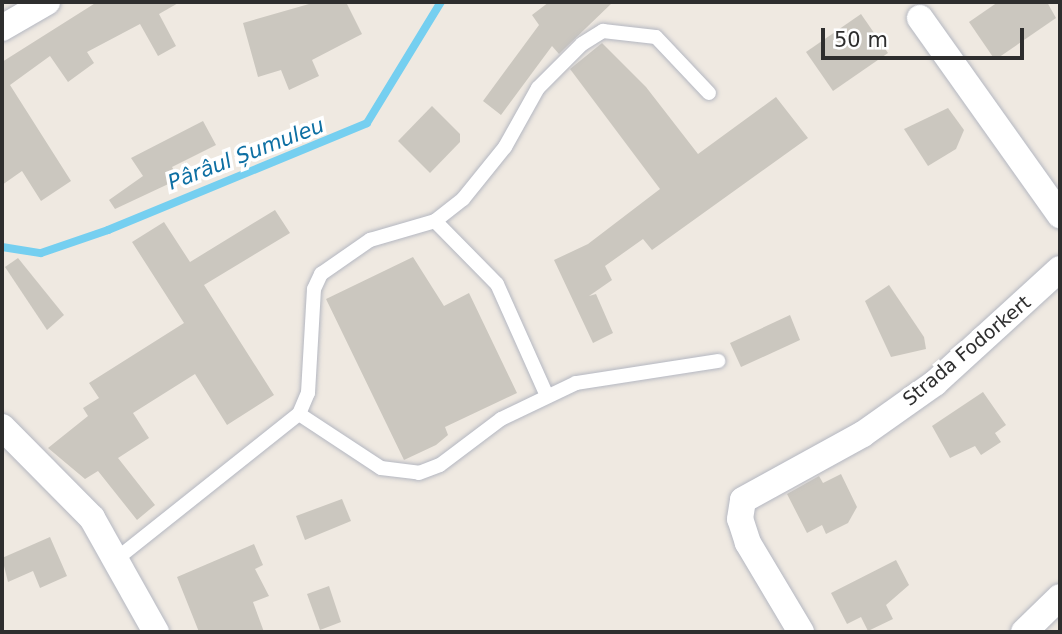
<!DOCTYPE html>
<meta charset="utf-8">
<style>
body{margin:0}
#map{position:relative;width:1062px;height:634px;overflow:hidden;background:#efe9e1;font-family:"DejaVu Sans",sans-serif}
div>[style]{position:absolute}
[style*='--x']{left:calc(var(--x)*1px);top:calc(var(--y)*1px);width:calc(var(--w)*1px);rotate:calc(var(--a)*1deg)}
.stream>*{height:8px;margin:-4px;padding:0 4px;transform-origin:4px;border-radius:4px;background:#75cff0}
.building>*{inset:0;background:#cbc7bf}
.roads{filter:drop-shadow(0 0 2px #b4b7c1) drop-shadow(0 0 2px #b4b7c1)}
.lane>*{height:14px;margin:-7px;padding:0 7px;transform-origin:7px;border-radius:7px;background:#fff}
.street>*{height:26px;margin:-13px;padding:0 13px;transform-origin:13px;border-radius:13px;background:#fff}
span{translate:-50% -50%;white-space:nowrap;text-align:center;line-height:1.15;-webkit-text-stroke:7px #fff;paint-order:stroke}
.street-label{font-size:19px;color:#2e2e2e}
.water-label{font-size:21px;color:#0d6fa3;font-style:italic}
.frame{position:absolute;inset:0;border:4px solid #2e2e2e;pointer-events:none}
.scale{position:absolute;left:821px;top:28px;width:203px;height:32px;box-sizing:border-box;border:4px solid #2e2e2e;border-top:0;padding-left:9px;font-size:21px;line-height:24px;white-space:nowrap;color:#2e2e2e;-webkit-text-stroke:5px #fff;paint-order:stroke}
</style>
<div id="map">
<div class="stream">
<div style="--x:2;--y:247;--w:39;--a:9"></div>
<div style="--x:41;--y:253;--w:71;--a:-18.9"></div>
<div style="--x:108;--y:230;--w:280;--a:-22.4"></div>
<div style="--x:367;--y:123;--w:142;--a:-58.6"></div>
</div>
<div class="building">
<div style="clip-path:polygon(97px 2px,180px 2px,159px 14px,176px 46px,158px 56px,140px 24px,87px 52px,94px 63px,68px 82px,50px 56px,10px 85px,71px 181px,41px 201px,22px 171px,2px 185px,2px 62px)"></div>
<div style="clip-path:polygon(316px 2px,346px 2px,362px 34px,312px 60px,319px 76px,289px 90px,281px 70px,258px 77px,243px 23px)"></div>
<div style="clip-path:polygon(549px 2px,613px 2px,559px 54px,552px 46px,501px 115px,483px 101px,539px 25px,532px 15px)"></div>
<div style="clip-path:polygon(998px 2px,1047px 2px,1056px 18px,995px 60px,969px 22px)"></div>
<div style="clip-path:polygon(861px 14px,888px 53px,833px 91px,806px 52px)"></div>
<div style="clip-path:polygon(602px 43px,646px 87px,698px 154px,776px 97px,808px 138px,652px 250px,643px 239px,605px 266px,612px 280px,589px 296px,596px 294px,613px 333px,593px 343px,554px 260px,588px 244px,660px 189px,570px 69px)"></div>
<div style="clip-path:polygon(432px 106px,460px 134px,460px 142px,430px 173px,398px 141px)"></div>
<div style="clip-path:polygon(948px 108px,964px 130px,956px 149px,928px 166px,904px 129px)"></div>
<div style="clip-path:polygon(203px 121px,216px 145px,172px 167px,179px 179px,115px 209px,109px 200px,143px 176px,131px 158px)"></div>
<div style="clip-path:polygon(275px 210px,290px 233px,204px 285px,274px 395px,227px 425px,195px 374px,133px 413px,149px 438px,118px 458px,155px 505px,137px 520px,98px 471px,85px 479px,48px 448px,88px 416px,83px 408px,99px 398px,89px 383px,184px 323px,132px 242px,164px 222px,190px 262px)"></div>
<div style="clip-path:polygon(413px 257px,444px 306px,469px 293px,517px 393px,445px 427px,448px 435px,436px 445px,404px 460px,326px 299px)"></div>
<div style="clip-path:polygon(18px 258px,64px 315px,47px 330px,5px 267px)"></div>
<div style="clip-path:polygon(889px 285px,924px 337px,926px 349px,891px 357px,865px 301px)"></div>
<div style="clip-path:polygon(790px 315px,800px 340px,741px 367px,730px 343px)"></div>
<div style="clip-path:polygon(983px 392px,1006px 425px,995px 433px,1001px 442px,981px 455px,975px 446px,950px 458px,932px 426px)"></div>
<div style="clip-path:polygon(841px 474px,857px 507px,848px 523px,826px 534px,822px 525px,807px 533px,787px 494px,819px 476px,823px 483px)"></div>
<div style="clip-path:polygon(342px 499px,351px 521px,305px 540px,296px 516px)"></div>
<div style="clip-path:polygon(50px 537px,67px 576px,40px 588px,33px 571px,8px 582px,2px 558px)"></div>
<div style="clip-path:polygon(254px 544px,263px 565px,255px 569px,269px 596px,253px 602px,264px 632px,199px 632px,177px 577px)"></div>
<div style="clip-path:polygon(896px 560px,909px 585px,886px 605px,893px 619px,868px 631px,861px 617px,847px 624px,831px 593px)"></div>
<div style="clip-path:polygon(329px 586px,341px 622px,320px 630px,307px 594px)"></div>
</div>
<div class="roads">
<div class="lane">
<div style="--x:435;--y:221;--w:88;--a:45.5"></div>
<div style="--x:497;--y:284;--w:123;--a:65.9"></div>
<div style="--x:299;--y:414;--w:98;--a:33.4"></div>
<div style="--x:381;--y:468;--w:38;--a:7"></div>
<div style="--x:419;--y:473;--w:22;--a:-21"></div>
<div style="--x:440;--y:465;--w:76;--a:-37"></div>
<div style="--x:501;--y:419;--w:83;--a:-25.6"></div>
<div style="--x:576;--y:383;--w:144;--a:-8.8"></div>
<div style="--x:119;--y:557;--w:230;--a:-38.5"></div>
<div style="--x:299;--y:414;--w:23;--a:-67"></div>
<div style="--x:308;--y:393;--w:104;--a:-86.7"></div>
<div style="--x:314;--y:289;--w:17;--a:-65"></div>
<div style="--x:321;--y:274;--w:60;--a:-34.8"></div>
<div style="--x:370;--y:240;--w:68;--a:-16.3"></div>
<div style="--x:435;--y:221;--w:36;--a:-38"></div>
<div style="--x:463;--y:199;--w:67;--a:-51.1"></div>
<div style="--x:505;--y:147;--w:68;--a:-60.8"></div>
<div style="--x:538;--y:88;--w:62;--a:-45"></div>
<div style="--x:582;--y:44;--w:25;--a:-32"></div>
<div style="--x:603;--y:31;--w:53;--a:6.5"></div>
<div style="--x:656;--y:37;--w:77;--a:46.6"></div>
</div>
<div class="street">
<div style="--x:920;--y:18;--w:242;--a:54.6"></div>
<div style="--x:2;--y:28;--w:52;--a:-30"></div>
<div style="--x:2;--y:427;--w:128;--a:45.3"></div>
<div style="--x:92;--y:518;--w:131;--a:60.7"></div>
<div style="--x:801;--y:632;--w:104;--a:-120.8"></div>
<div style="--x:748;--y:543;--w:25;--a:-108"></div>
<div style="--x:740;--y:519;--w:19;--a:-81"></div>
<div style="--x:743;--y:500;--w:137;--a:-28.8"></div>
<div style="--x:863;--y:434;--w:88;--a:-35.3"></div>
<div style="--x:935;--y:383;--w:169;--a:-42.4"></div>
<div style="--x:1024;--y:632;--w:50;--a:-44.2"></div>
</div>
</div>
<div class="street-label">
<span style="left:967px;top:351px;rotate:-40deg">Strada Fodorkert</span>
</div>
<div class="water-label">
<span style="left:246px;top:154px;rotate:-21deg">Pârâul Șumuleu</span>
</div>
<div class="frame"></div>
<div class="scale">50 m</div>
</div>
